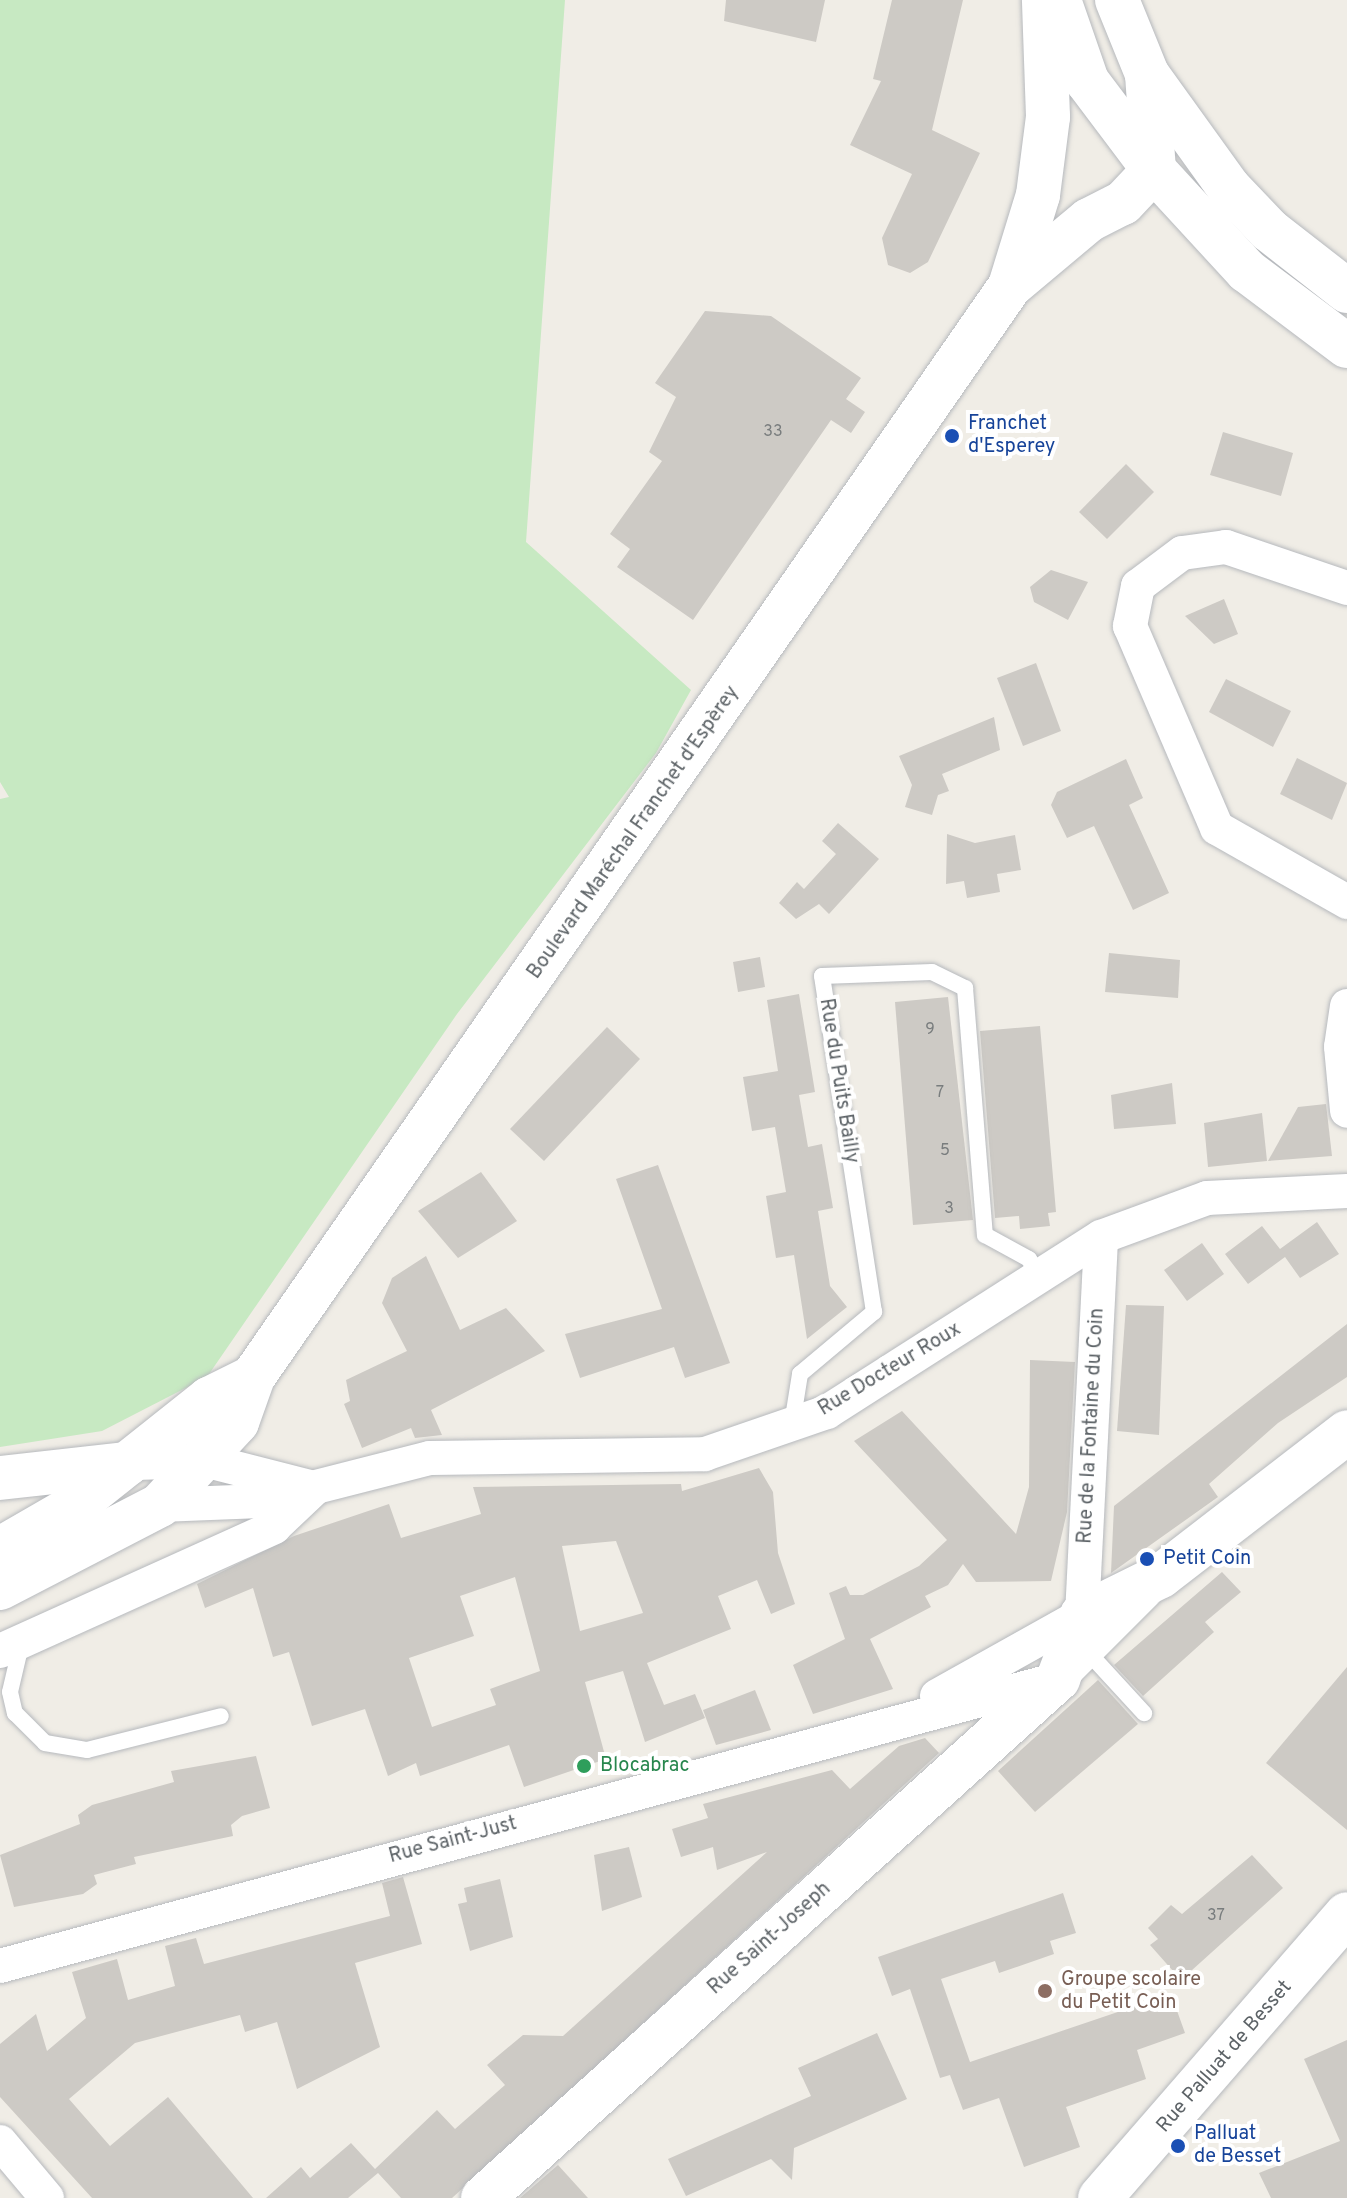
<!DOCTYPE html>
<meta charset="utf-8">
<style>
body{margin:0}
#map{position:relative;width:1347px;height:2198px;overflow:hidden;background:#f0ede6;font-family:Overpass,sans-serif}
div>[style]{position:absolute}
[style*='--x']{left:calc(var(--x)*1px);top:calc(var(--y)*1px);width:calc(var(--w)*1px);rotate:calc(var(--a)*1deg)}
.green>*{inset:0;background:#c7e9c2}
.building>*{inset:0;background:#cdcac5}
.roads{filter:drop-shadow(0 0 2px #b6b9bd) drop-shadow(0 0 2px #b6b9bd)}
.lane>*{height:16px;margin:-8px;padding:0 8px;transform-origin:8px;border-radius:8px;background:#fff}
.street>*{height:34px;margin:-17px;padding:0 17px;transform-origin:17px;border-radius:17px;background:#fff}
.secondary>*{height:44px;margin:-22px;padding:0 22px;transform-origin:22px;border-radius:22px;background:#fff}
.dots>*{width:22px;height:22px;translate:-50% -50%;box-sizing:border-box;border:4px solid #fff;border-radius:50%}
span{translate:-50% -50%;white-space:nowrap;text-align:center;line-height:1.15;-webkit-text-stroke:8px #fff;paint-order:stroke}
.number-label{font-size:16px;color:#797d7e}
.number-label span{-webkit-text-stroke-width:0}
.transit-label{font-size:20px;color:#164399}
.left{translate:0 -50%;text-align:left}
.street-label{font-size:20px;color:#5d6367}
.leisure-label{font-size:20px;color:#27864d}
.education-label{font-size:20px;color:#785e54}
</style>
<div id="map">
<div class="green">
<div style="clip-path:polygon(0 0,565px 0,526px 542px,691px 690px,656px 753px,457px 1014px,207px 1377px,102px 1431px,0 1447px,0 799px,9px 797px,0 782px)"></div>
</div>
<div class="building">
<div style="clip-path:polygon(726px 0,825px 0,816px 42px,724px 21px)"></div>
<div style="clip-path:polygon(892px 0,963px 0,932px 130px,980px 153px,928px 262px,910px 273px,888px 265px,882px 238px,912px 174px,850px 145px,881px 81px,873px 79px)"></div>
<div style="clip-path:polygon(705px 311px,771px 316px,861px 378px,846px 399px,865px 412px,851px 433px,831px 420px,693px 620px,617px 567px,630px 549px,610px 534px,662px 461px,649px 452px,676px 397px,655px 383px)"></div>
<div style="clip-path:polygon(1223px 432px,1293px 453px,1281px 496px,1210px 475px)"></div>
<div style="clip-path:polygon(1126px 464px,1154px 492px,1107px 539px,1079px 512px)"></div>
<div style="clip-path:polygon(1051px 570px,1088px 582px,1068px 620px,1034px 602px,1030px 587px)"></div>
<div style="clip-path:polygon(1224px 599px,1238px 634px,1214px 644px,1185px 616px)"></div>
<div style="clip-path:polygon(1036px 663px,1061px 731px,1023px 746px,997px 678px)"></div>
<div style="clip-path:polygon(1226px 679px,1291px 711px,1273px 747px,1209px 712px)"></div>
<div style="clip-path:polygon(994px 717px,1000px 750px,942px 774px,949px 791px,938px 795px,932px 815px,905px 807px,912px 785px,899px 756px)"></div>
<div style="clip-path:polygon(1297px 758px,1347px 783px,1332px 820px,1280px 794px)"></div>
<div style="clip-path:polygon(1126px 759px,1143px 798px,1129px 805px,1169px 893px,1133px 910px,1094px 826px,1067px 838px,1051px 805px,1057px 792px)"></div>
<div style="clip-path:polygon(838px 823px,879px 859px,829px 914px,819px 904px,796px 919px,779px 903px,797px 882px,804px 889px,836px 854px,822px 841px)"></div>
<div style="clip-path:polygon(947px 834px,975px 843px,1015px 835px,1021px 870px,997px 874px,1000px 892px,967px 898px,964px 881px,946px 884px)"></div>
<div style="clip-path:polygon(1109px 953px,1180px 960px,1178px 998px,1105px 992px)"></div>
<div style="clip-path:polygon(760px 957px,765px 987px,738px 992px,733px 962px)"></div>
<div style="clip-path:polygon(799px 994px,815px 1092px,799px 1095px,808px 1147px,822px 1144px,833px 1208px,818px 1211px,830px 1286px,847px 1307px,807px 1339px,794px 1255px,776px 1258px,766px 1196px,786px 1192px,775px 1127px,752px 1131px,743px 1077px,778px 1071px,767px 1000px)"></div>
<div style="clip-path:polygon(948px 997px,973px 1220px,913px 1225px,895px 1002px)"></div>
<div style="clip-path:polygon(1040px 1026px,1056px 1212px,1048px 1213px,1050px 1226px,1020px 1229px,1019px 1216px,995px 1218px,980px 1031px)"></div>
<div style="clip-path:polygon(607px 1027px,640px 1059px,544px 1161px,510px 1129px)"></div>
<div style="clip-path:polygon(1172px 1083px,1176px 1124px,1114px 1129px,1111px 1095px)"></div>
<div style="clip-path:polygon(1326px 1104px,1332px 1156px,1268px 1161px,1298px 1107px)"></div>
<div style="clip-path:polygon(1262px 1113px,1267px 1161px,1208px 1167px,1204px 1123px)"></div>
<div style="clip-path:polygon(658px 1165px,730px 1363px,685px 1378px,674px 1347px,580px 1378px,565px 1334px,662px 1309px,616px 1179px)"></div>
<div style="clip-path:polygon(481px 1172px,517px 1221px,458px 1258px,418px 1211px)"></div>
<div style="clip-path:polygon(1317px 1222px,1339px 1254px,1300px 1278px,1285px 1257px,1248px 1284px,1225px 1254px,1262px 1226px,1280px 1249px)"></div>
<div style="clip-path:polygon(1202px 1243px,1224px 1274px,1187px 1301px,1164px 1270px)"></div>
<div style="clip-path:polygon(426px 1256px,460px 1330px,506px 1308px,545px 1351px,431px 1410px,442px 1435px,415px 1438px,411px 1428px,362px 1448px,344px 1404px,350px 1401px,346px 1380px,407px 1351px,382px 1303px,392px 1278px)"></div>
<div style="clip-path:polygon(1126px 1305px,1164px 1306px,1159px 1435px,1117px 1431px)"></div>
<div style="clip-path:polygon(1347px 1324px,1347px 1377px,1278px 1423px,1209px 1484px,1218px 1497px,1111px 1573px,1114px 1506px)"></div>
<div style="clip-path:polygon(1030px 1360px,1075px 1362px,1067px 1512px,1051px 1581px,976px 1582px,963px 1564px,948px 1585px,925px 1596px,931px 1607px,870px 1639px,893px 1689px,813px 1714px,793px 1665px,845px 1639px,829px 1593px,846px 1586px,850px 1595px,863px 1595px,919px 1566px,947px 1540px,854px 1441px,902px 1411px,1016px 1534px,1029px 1487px)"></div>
<div style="clip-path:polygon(evenodd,759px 1468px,773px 1492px,778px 1553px,795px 1604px,771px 1614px,757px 1580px,718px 1596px,731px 1629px,647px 1663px,664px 1705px,695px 1694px,705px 1718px,645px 1742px,623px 1671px,585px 1682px,606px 1759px,524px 1787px,509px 1745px,420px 1776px,416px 1763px,388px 1776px,365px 1709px,312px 1726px,289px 1652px,273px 1657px,253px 1588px,205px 1608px,197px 1584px,294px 1536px,389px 1504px,401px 1538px,481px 1514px,473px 1487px,681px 1484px,682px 1491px,759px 1468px,616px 1541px,643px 1613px,580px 1631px,562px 1546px,616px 1541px,759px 1468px,515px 1577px,540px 1671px,490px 1689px,496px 1705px,432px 1727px,409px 1658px,474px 1636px,460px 1596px,515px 1577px)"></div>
<div style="clip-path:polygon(1222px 1572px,1241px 1592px,1205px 1622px,1214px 1632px,1143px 1696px,1114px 1665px)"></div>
<div style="clip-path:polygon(1347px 1667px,1347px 1830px,1266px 1763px)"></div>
<div style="clip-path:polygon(1098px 1680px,1138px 1724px,1035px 1812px,998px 1771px)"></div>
<div style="clip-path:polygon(755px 1690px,771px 1730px,716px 1745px,703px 1710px)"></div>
<div style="clip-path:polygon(925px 1738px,939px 1753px,452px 2198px,401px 2198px,378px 2173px,348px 2198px,266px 2198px,301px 2167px,310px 2178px,351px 2143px,375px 2169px,437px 2110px,455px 2129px,505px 2085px,487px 2065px,523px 2035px,563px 2036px,767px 1852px,717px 1870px,713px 1847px,681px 1857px,672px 1829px,708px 1818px,703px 1804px,832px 1770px,850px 1789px,899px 1746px)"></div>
<div style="clip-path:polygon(256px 1756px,270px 1808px,242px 1816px,231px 1825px,233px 1836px,134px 1857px,136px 1864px,94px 1875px,97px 1884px,83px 1894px,14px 1907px,0 1855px,80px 1824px,78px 1815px,92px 1805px,174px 1782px,171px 1771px)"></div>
<div style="clip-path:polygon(629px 1847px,642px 1897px,602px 1911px,594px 1855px)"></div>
<div style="clip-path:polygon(1252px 1855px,1283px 1888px,1181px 1980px,1150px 1945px,1158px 1939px,1148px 1928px,1171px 1905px,1182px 1914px)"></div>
<div style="clip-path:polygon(403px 1877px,422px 1944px,355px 1963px,380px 2047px,297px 2089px,277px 2022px,245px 2032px,240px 2015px,135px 2043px,69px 2099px,110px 2146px,168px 2097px,253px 2198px,92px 2198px,0 2097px,0 2044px,36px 2014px,47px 2051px,86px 2018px,72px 1972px,117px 1959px,128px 2000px,175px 1986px,165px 1946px,196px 1938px,204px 1964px,390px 1916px,382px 1883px)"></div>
<div style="clip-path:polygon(500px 1879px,513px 1937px,470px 1951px,458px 1904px,467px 1902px,464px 1888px)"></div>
<div style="clip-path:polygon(1063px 1893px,1076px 1933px,1050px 1941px,1054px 1954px,999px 1973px,995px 1961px,941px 1979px,970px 2062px,1171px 1994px,1185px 2033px,1137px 2050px,1146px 2079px,1066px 2107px,1080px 2147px,1024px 2167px,999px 2098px,963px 2110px,950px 2075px,940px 2078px,910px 1989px,892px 1996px,878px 1957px)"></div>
<div style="clip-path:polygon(877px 2033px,907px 2099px,794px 2148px,792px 2180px,771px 2159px,686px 2196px,668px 2159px,811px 2096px,798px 2068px)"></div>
<div style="clip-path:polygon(1347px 2040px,1347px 2198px,1271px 2198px,1259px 2173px,1340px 2141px,1304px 2059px)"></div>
<div style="clip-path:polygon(558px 2165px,588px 2198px,520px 2198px,551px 2171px)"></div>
</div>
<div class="roads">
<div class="lane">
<div style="--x:792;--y:1424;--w:51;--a:-80.9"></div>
<div style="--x:800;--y:1374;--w:97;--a:-40"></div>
<div style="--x:874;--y:1312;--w:340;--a:-98.8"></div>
<div style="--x:822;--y:976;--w:110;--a:-2.1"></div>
<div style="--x:932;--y:972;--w:37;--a:26"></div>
<div style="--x:965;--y:988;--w:248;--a:85.4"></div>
<div style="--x:985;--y:1235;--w:50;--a:28.6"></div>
<div style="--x:1029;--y:1259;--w:20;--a:63"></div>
<div style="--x:21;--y:1645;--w:48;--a:103.2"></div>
<div style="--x:10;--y:1692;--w:22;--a:77"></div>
<div style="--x:15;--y:1713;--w:42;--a:45"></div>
<div style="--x:45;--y:1743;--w:43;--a:9.5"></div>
<div style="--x:87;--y:1750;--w:138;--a:-14.2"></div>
<div style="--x:1086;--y:1650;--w:86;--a:47.4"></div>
</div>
<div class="street">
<div style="--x:1347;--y:588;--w:128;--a:-161.3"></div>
<div style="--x:1226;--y:547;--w:44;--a:172.2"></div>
<div style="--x:1182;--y:553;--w:55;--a:143.1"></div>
<div style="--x:1138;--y:586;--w:41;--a:101.3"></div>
<div style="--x:1130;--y:626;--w:220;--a:66.7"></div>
<div style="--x:1217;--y:828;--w:150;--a:29.6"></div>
<div style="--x:1347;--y:1006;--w:41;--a:98.3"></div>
<div style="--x:1341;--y:1047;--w:64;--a:84.6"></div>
<div style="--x:133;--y:1463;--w:75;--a:-1.5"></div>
<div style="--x:208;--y:1461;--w:105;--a:14.3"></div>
<div style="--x:160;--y:1505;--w:101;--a:-2.3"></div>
<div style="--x:261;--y:1501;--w:174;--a:-14.3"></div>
<div style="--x:430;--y:1458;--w:275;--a:-0.8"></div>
<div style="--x:705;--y:1454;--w:129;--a:-19"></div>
<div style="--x:827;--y:1412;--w:325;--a:-32.6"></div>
<div style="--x:1101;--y:1237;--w:113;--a:-20.2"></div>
<div style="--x:1207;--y:1198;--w:140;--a:-2.9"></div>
<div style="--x:0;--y:1651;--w:301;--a:-24.3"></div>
<div style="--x:274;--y:1527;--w:55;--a:-43.5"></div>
<div style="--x:937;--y:1696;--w:166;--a:-29.2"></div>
<div style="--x:1082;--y:1615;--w:378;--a:-87.1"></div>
<div style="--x:0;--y:1966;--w:1096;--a:-15.18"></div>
<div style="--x:1058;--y:1679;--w:123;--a:-45"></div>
<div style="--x:0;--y:2142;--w:73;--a:50"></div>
</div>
<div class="secondary">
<div style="--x:1059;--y:0;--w:86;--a:70.9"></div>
<div style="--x:1087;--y:81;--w:111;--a:53"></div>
<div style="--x:1154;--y:170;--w:137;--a:47.4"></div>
<div style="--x:1247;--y:271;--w:125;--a:36.9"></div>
<div style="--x:1117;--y:0;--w:80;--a:67.9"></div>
<div style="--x:1147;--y:74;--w:140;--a:54.3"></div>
<div style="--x:1229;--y:188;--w:58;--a:46.4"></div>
<div style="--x:1269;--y:230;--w:99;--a:38"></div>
<div style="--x:1010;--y:286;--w:95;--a:-72.9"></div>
<div style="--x:1038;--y:195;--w:79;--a:-82.7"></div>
<div style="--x:1048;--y:117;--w:117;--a:-92"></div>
<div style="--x:0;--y:1478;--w:128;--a:-6.3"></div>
<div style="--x:0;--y:1549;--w:84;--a:-29.9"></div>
<div style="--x:73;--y:1507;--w:174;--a:-38.5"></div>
<div style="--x:209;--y:1399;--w:49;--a:-26.6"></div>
<div style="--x:0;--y:1588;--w:180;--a:-27.4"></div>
<div style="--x:160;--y:1505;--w:113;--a:-47.1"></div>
<div style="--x:237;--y:1422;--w:48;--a:-70.4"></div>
<div style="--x:253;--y:1377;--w:1328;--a:-55.24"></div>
<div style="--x:1010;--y:286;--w:103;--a:-39.9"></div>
<div style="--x:1089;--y:220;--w:38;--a:-27"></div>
<div style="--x:1123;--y:203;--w:45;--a:-46.8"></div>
<div style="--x:1154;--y:170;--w:96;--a:-94.2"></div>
<div style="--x:483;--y:2198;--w:775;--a:-42.07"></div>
<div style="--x:1058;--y:1679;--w:68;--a:-69.4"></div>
<div style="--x:1082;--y:1615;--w:88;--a:-26.3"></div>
<div style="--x:1161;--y:1576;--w:235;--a:-37.7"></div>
<div style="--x:1100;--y:2198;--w:376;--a:-49"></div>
</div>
</div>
<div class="dots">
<div style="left:952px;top:436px;background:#1a4fb4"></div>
<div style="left:1147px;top:1559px;background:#1a4fb4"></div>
<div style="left:584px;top:1766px;background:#2e9e5b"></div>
<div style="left:1045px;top:1991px;background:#8d6e63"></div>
<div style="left:1178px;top:2146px;background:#1a4fb4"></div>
</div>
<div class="number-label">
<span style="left:773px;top:432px">33</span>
<span style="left:930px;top:1030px">9</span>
<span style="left:940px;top:1093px">7</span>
<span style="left:945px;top:1151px">5</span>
<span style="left:949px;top:1209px">3</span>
<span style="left:1216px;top:1916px">37</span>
</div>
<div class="transit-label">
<span class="left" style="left:968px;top:436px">Franchet<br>d'Esperey</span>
<span class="left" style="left:1163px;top:1559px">Petit Coin</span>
<span class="left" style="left:1194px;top:2146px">Palluat<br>de Besset</span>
</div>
<div class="street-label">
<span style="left:634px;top:833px;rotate:-55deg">Boulevard Maréchal Franchet d'Espèrey</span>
<span style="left:838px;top:1081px;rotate:81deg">Rue du Puits Bailly</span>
<span style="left:890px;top:1370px;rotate:-31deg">Rue Docteur Roux</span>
<span style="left:1092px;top:1426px;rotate:-87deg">Rue de la Fontaine du Coin</span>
<span style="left:453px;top:1841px;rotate:-15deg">Rue Saint-Just</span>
<span style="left:770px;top:1939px;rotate:-42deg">Rue Saint-Joseph</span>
<span style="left:1225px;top:2057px;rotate:-49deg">Rue Palluat de Besset</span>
</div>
<div class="leisure-label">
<span class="left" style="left:600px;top:1766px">Blocabrac</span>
</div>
<div class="education-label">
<span class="left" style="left:1061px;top:1992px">Groupe scolaire<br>du Petit Coin</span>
</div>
</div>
